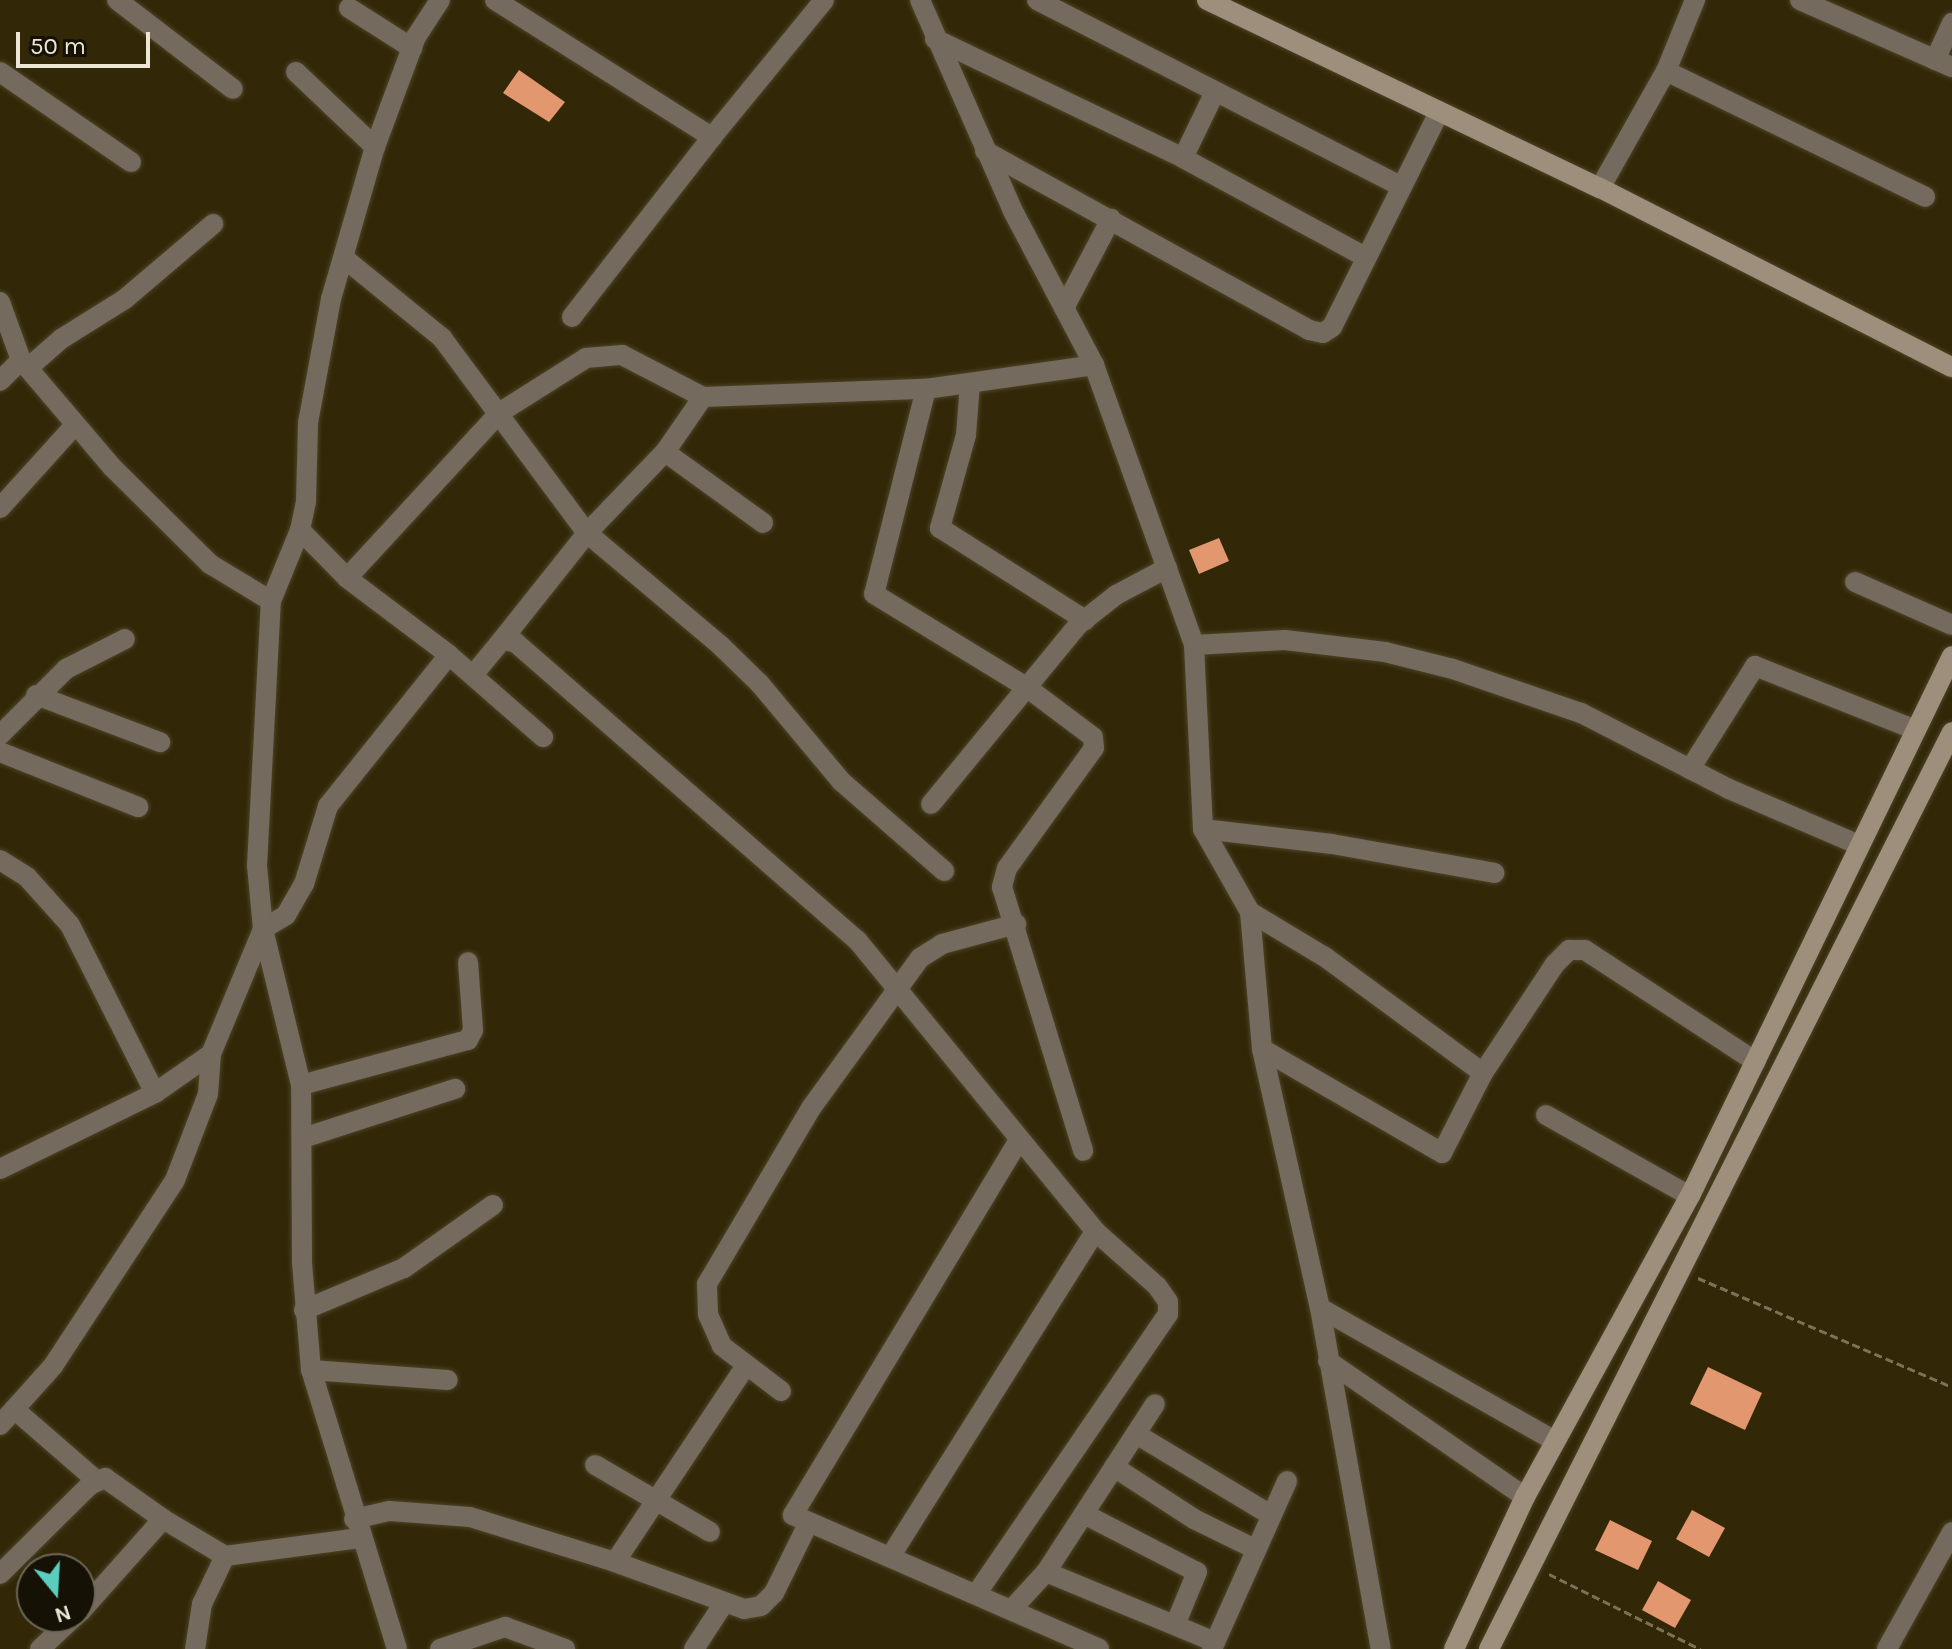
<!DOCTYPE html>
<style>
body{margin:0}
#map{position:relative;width:1952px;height:1649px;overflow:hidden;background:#322808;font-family:Karla,sans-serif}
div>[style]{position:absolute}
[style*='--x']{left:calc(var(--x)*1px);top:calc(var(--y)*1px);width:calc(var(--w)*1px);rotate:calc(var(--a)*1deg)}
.building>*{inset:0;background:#e3976e}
.path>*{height:3px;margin-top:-1.5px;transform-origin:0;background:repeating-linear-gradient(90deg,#7b7358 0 8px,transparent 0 12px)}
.roads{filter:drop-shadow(0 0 2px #4c4325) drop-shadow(0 0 2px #4c4325)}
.minor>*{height:20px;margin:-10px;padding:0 10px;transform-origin:10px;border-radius:10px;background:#746a5e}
.tertiary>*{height:20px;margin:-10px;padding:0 10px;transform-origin:10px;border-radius:10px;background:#746a5e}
.secondary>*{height:20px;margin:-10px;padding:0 10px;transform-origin:10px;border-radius:10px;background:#9e8f7c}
span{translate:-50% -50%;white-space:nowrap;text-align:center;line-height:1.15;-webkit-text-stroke:8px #161105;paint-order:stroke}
.north{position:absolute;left:16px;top:1553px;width:80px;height:80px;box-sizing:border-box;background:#161105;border:2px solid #6c6658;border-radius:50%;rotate:162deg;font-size:22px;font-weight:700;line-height:32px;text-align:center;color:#ece6d4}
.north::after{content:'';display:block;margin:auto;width:28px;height:36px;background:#59cebe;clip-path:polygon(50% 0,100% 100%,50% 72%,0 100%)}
.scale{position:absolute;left:16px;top:32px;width:134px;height:36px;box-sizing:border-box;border:4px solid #ece6d4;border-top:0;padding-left:10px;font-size:24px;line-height:28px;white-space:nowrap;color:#ece6d4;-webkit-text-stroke:6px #161105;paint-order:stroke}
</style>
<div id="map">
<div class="building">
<div style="clip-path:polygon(519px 70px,565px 102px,549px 122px,503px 93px)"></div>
<div style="clip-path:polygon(1219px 538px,1229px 561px,1199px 574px,1189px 550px)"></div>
<div style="clip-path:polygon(1708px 1367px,1762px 1393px,1745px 1430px,1690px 1404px)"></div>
<div style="clip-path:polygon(1692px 1510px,1725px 1528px,1709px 1557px,1676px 1539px)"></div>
<div style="clip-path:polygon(1610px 1520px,1652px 1541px,1638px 1570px,1595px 1550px)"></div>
<div style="clip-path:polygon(1658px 1581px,1691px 1600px,1675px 1628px,1642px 1610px)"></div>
</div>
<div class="path">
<div style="--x:1698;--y:1278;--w:276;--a:23.2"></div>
<div style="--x:1549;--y:1574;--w:169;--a:26.4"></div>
</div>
<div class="roads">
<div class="minor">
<div style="--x:117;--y:0;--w:146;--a:37.5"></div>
<div style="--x:495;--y:0;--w:257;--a:32.3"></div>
<div style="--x:712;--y:137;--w:228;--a:127.9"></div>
<div style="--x:920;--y:0;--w:233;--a:66.2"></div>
<div style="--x:1014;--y:213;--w:172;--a:62.2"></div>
<div style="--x:1094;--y:365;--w:297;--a:70.3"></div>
<div style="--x:1194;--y:645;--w:184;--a:87.2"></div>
<div style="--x:1203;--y:829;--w:95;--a:60.5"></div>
<div style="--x:1250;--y:912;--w:138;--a:85"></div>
<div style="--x:1262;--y:1049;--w:265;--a:77.4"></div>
<div style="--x:1320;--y:1308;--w:346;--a:79.9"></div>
<div style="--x:1037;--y:0;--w:408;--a:27.1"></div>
<div style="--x:1800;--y:0;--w:166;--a:23.8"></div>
<div style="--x:349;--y:8;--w:75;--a:32.4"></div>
<div style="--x:935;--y:39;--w:275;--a:25.6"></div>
<div style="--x:1183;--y:158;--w:207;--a:28.5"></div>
<div style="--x:1935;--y:60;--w:41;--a:-65.3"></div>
<div style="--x:1666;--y:71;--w:288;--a:25.9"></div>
<div style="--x:0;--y:72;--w:159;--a:34.5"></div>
<div style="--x:296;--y:72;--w:109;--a:43.5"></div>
<div style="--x:712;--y:137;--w:177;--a:-50.7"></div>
<div style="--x:985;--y:151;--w:370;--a:28.9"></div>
<div style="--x:1309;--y:330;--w:14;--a:12"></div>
<div style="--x:1323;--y:333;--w:11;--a:-34"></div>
<div style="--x:1332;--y:327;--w:240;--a:-63.5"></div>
<div style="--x:1183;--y:158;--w:71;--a:-64.2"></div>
<div style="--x:1600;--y:188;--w:134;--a:-60.6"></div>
<div style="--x:1666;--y:71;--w:77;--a:-67.8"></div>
<div style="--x:344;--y:258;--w:127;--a:39.2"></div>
<div style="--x:442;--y:338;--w:243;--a:53.4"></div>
<div style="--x:587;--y:533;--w:174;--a:40.1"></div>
<div style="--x:720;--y:645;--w:56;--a:44.3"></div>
<div style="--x:760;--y:684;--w:126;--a:50.1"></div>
<div style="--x:841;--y:781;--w:137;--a:41.1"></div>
<div style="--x:0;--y:302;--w:62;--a:70.1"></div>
<div style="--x:21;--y:360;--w:140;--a:49.6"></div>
<div style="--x:112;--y:467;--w:138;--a:44.7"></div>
<div style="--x:210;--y:564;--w:71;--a:31.2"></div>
<div style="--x:1064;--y:308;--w:101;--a:-62.2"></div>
<div style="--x:28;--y:368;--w:44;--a:-41.3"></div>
<div style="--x:61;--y:339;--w:75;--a:-32"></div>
<div style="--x:125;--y:299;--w:116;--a:-40.4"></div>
<div style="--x:0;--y:381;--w:30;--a:-45"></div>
<div style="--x:970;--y:384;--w:51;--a:94.5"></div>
<div style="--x:966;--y:435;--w:97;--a:105.6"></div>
<div style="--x:940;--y:528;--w:172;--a:32.4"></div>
<div style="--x:926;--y:389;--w:211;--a:104.2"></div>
<div style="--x:874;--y:594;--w:177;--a:31.4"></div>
<div style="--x:1025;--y:686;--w:85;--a:36.9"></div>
<div style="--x:1093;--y:737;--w:11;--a:85"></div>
<div style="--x:1094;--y:748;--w:148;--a:125.9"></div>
<div style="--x:1007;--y:868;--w:20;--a:105"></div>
<div style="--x:1002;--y:887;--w:276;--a:72.9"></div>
<div style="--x:665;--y:452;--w:121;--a:35.9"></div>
<div style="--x:0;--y:508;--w:112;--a:-47.9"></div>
<div style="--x:300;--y:530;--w:67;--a:45.6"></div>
<div style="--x:347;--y:578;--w:128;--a:37"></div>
<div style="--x:449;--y:655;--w:125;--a:41.1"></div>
<div style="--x:347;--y:578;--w:224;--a:-47.3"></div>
<div style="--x:499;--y:413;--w:103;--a:-32.3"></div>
<div style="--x:586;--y:358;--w:36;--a:-5"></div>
<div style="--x:622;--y:355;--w:91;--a:27.4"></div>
<div style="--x:703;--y:397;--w:223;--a:-2.1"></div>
<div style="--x:926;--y:389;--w:170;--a:-8.1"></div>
<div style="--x:1855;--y:582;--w:106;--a:23.9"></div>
<div style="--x:502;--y:640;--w:137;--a:-51.5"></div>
<div style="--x:587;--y:533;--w:112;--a:-46.1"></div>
<div style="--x:665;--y:452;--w:67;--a:-55.4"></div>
<div style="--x:1194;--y:645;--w:91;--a:-3.1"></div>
<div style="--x:1285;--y:640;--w:101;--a:6.8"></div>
<div style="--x:1385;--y:652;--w:70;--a:14"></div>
<div style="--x:1453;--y:669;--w:135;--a:19"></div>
<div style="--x:1581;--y:713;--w:166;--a:27.2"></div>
<div style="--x:1729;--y:789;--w:142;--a:23.3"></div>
<div style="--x:473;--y:675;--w:45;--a:-50.4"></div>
<div style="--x:502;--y:640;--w:13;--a:9"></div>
<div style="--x:515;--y:642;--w:454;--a:41.1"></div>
<div style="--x:857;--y:940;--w:376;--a:50.7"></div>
<div style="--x:36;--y:695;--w:133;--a:20.8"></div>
<div style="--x:0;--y:735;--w:93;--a:-45"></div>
<div style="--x:66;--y:669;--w:66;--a:-27"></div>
<div style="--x:0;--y:752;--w:149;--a:21.7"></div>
<div style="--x:1690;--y:769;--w:122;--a:-57.7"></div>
<div style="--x:1755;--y:666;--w:173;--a:21.7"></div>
<div style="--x:931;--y:804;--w:232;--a:-50.6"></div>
<div style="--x:1078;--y:625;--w:48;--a:-38.3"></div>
<div style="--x:1116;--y:595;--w:58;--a:-27.9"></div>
<div style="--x:1203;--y:829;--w:130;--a:6.6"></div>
<div style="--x:1332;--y:844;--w:165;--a:10.1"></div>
<div style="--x:0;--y:860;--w:32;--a:32"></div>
<div style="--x:27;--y:877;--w:64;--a:48.1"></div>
<div style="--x:70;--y:925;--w:188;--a:63.2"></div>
<div style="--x:1250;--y:912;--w:87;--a:31"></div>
<div style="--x:1325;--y:957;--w:196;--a:36.3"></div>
<div style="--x:1262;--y:1049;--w:208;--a:30"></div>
<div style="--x:1442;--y:1153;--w:90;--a:-62.9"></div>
<div style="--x:1483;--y:1073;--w:131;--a:-56.6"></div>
<div style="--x:1555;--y:964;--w:20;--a:-45"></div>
<div style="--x:1569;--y:950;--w:16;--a:0"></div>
<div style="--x:1585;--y:950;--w:204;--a:33.2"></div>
<div style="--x:301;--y:1085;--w:173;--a:-15.1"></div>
<div style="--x:468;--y:1040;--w:11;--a:-63"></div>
<div style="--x:473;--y:1030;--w:68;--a:-94.2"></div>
<div style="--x:1546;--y:1115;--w:165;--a:29.4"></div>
<div style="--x:303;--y:1138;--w:160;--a:-17.9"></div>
<div style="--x:1019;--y:1140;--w:438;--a:121.1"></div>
<div style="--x:793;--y:1515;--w:334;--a:23.6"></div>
<div style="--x:0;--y:1169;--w:173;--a:-26.1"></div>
<div style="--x:155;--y:1093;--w:68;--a:-34.9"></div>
<div style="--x:211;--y:1054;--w:135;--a:-67.4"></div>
<div style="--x:263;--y:929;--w:27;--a:-31"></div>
<div style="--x:286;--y:915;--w:36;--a:-60"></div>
<div style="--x:304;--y:884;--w:82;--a:-72.9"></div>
<div style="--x:328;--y:806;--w:193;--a:-51.3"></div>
<div style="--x:1320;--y:1308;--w:270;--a:29.5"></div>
<div style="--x:304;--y:1310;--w:108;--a:-22.8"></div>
<div style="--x:404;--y:1268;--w:109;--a:-35.3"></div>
<div style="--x:1328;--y:1361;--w:239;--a:34.6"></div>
<div style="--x:311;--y:1370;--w:137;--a:4.2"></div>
<div style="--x:781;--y:1391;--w:74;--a:-142.7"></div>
<div style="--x:722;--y:1346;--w:35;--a:-114"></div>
<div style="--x:708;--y:1314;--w:30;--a:-92"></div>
<div style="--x:707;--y:1284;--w:204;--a:-59.4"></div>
<div style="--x:811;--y:1108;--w:185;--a:-54"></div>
<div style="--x:920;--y:958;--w:26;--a:-32"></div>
<div style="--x:942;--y:944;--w:77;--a:-15.1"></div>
<div style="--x:14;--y:1409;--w:108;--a:40.9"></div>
<div style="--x:0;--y:1425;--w:79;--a:-48.1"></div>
<div style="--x:53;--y:1366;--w:222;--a:-56.7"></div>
<div style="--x:175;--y:1180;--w:92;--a:-69"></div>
<div style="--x:208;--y:1094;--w:40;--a:-85.7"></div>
<div style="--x:1136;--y:1434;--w:155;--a:31"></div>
<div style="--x:595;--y:1465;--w:133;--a:30.2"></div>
<div style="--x:1114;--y:1467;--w:95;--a:33"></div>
<div style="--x:1194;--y:1519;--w:66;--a:26.2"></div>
<div style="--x:1084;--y:1514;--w:127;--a:27.2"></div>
<div style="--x:1197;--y:1572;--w:57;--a:112.5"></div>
<div style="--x:163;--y:1519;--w:72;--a:30.8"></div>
<div style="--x:225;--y:1556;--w:136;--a:-7.6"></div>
<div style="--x:354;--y:1519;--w:37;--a:-13"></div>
<div style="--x:390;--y:1511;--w:80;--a:4.3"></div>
<div style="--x:470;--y:1517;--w:152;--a:17.2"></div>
<div style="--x:615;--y:1562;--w:137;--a:20"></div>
<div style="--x:744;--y:1609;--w:17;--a:-10"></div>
<div style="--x:761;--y:1606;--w:18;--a:-45"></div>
<div style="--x:774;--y:1593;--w:79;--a:-63.8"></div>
<div style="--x:890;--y:1557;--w:385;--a:-57.8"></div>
<div style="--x:1095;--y:1231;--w:83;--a:41.6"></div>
<div style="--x:1157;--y:1286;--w:19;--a:55"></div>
<div style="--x:1168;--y:1302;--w:12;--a:90"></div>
<div style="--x:1168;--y:1314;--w:338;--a:124.4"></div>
<div style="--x:615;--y:1562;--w:234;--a:-56.3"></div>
<div style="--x:1046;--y:1572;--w:183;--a:22.5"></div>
<div style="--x:0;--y:1574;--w:127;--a:-44.7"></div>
<div style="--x:90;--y:1485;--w:17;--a:-25"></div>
<div style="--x:105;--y:1478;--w:71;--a:35.3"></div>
<div style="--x:163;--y:1519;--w:125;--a:131.7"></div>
<div style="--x:1011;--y:1610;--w:52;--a:-47.4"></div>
<div style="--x:1046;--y:1572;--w:200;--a:-57"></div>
<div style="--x:40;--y:1649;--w:47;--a:-43.3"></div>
<div style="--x:195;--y:1649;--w:46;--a:-81.2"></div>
<div style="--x:202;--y:1604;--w:53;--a:-64.4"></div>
<div style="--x:440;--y:1649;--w:69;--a:-18.7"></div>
<div style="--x:505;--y:1627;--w:64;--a:20.1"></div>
<div style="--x:694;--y:1649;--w:55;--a:-56.9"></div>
<div style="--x:1212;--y:1649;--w:184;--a:-65.9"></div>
<div style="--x:1887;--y:1649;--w:134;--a:-60.9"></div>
</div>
<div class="tertiary">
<div style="--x:397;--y:1649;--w:292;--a:-107.1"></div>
<div style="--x:311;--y:1370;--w:108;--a:-94.8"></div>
<div style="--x:302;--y:1262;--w:177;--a:-90.3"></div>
<div style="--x:301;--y:1085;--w:161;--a:-103.7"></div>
<div style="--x:263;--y:929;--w:63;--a:-95.4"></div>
<div style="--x:257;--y:866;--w:265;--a:-87"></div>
<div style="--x:271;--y:601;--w:77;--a:-67.8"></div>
<div style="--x:300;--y:530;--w:30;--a:-78"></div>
<div style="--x:306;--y:501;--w:78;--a:-88.5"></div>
<div style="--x:308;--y:423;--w:126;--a:-79.5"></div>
<div style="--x:331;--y:299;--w:158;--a:-73.9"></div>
<div style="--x:375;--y:147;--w:117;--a:-69.6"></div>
<div style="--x:416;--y:37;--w:44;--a:-57"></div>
</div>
<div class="secondary">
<div style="--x:1207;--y:0;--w:436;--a:25.6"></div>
<div style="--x:1600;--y:188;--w:395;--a:27"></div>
<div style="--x:1454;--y:1649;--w:168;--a:-65"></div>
<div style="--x:1525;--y:1497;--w:343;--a:-61.3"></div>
<div style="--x:1690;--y:1196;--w:600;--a:-64.12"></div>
<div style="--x:1489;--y:1649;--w:1027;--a:-63.21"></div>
</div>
</div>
<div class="north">N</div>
<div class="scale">50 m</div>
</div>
